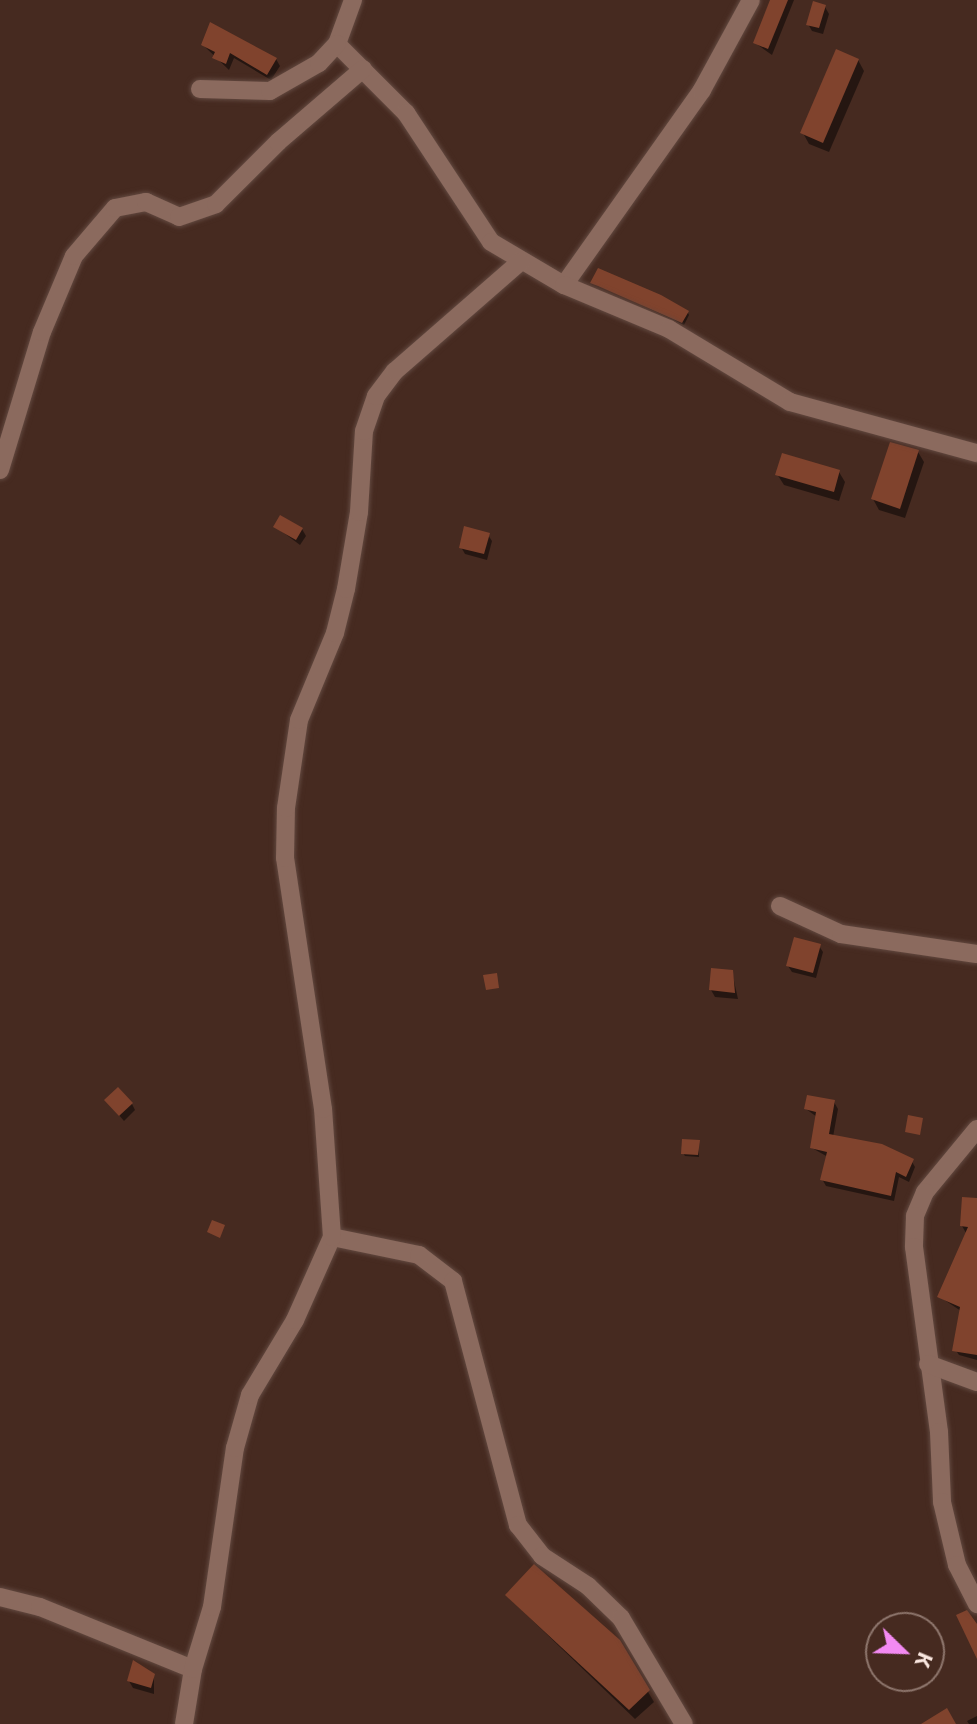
<!DOCTYPE html>
<style>
body{margin:0}
#map{position:relative;width:977px;height:1724px;overflow:hidden;background:#462a20;font-family:"Exo 2",sans-serif}
div>[style]{position:absolute}
[style*='--x']{left:calc(var(--x)*1px);top:calc(var(--y)*1px);width:calc(var(--w)*1px);rotate:calc(var(--a)*1deg)}
.shadow>*{inset:0;background:#0007}
.building>*{inset:0;background:#80432d}
.roads{filter:drop-shadow(0 0 2px #624940) drop-shadow(0 0 2px #624940)}
.street>*{height:18px;margin:-9px;padding:0 9px;transform-origin:9px;border-radius:9px;background:#8b6a5e}
span{translate:-50% -50%;white-space:nowrap;text-align:center;line-height:1.15;-webkit-text-stroke:6px #462a20;paint-order:stroke}
.north{position:absolute;left:865px;top:1612px;width:80px;height:80px;box-sizing:border-box;background:#462a20;border:2px solid #8e766d;border-radius:50%;rotate:113deg;font-size:22px;font-weight:700;line-height:32px;text-align:center;color:#fae7e0}
.north::after{content:'';display:block;margin:auto;width:28px;height:36px;background:#f38af2;clip-path:polygon(50% 0,100% 100%,50% 72%,0 100%)}
</style>
<div id="map">
<div class="shadow">
<div style="clip-path:polygon(772px 0,794px 0,772px 55px,755px 43px)"></div>
<div style="clip-path:polygon(825px 7px,829px 14px,823px 34px,812px 31px,808px 24px)"></div>
<div style="clip-path:polygon(203px 45px,276px 59px,280px 66px,271px 80px,234px 58px,229px 70px)"></div>
<div style="clip-path:polygon(858px 60px,864px 71px,829px 152px,809px 144px,803px 133px)"></div>
<div style="clip-path:polygon(593px 282px,688px 313px,689px 315px,684px 325px)"></div>
<div style="clip-path:polygon(918px 452px,924px 462px,905px 518px,879px 510px,873px 499px)"></div>
<div style="clip-path:polygon(839px 472px,845px 482px,839px 501px,784px 485px,777px 474px)"></div>
<div style="clip-path:polygon(276px 527px,302px 529px,306px 536px,300px 545px)"></div>
<div style="clip-path:polygon(488px 535px,492px 541px,487px 560px,465px 554px,461px 547px)"></div>
<div style="clip-path:polygon(819px 946px,823px 952px,816px 978px,792px 972px,788px 966px)"></div>
<div style="clip-path:polygon(732px 972px,738px 999px,715px 997px,711px 990px)"></div>
<div style="clip-path:polygon(106px 1100px,132px 1104px,135px 1110px,124px 1121px)"></div>
<div style="clip-path:polygon(834px 1102px,838px 1109px,833px 1137px,911px 1160px,915px 1167px,909px 1182px,899px 1177px,894px 1201px,826px 1186px,822px 1179px,828px 1157px,812px 1148px,817px 1117px,806px 1109px)"></div>
<div style="clip-path:polygon(698px 1142px,699px 1157px,685px 1156px,683px 1153px)"></div>
<div style="clip-path:polygon(977px 1200px,977px 1360px,959px 1355px,955px 1349px,961px 1311px,940px 1297px,966px 1233px,962px 1226px)"></div>
<div style="clip-path:polygon(507px 1596px,618px 1641px,654px 1702px,635px 1719px)"></div>
<div style="clip-path:polygon(154px 1675px,154px 1694px,133px 1688px,129px 1681px)"></div>
<div style="clip-path:polygon(977px 1716px,977px 1724px,969px 1724px,967px 1721px)"></div>
</div>
<div class="building">
<div style="clip-path:polygon(770px 0,788px 0,768px 49px,753px 43px)"></div>
<div style="clip-path:polygon(813px 1px,826px 5px,819px 28px,806px 25px)"></div>
<div style="clip-path:polygon(210px 22px,277px 58px,267px 75px,230px 53px,226px 64px,212px 58px,215px 52px,201px 45px)"></div>
<div style="clip-path:polygon(836px 49px,859px 59px,823px 143px,800px 133px)"></div>
<div style="clip-path:polygon(598px 268px,661px 295px,689px 311px,682px 323px,598px 286px,590px 283px)"></div>
<div style="clip-path:polygon(890px 442px,919px 450px,900px 509px,871px 499px)"></div>
<div style="clip-path:polygon(782px 453px,840px 470px,834px 492px,775px 475px)"></div>
<div style="clip-path:polygon(280px 515px,303px 528px,296px 540px,273px 527px)"></div>
<div style="clip-path:polygon(464px 526px,490px 533px,484px 554px,459px 548px)"></div>
<div style="clip-path:polygon(794px 937px,821px 944px,813px 973px,786px 966px)"></div>
<div style="clip-path:polygon(711px 968px,733px 970px,735px 993px,709px 990px)"></div>
<div style="clip-path:polygon(497px 973px,499px 988px,486px 990px,483px 975px)"></div>
<div style="clip-path:polygon(118px 1087px,133px 1103px,119px 1116px,104px 1100px)"></div>
<div style="clip-path:polygon(807px 1095px,835px 1100px,829px 1134px,882px 1144px,914px 1159px,906px 1177px,896px 1172px,891px 1196px,820px 1180px,827px 1152px,810px 1148px,816px 1112px,804px 1109px)"></div>
<div style="clip-path:polygon(908px 1115px,923px 1118px,920px 1135px,905px 1132px)"></div>
<div style="clip-path:polygon(682px 1139px,700px 1140px,698px 1155px,681px 1154px)"></div>
<div style="clip-path:polygon(962px 1197px,977px 1198px,977px 1355px,952px 1351px,960px 1307px,937px 1297px,968px 1227px,960px 1226px)"></div>
<div style="clip-path:polygon(212px 1220px,225px 1225px,220px 1238px,207px 1232px)"></div>
<div style="clip-path:polygon(534px 1564px,620px 1640px,650px 1690px,629px 1710px,505px 1595px)"></div>
<div style="clip-path:polygon(967px 1610px,977px 1624px,977px 1659px,956px 1615px)"></div>
<div style="clip-path:polygon(133px 1660px,155px 1674px,151px 1688px,127px 1681px)"></div>
<div style="clip-path:polygon(947px 1708px,956px 1724px,921px 1724px)"></div>
</div>
<div class="roads">
<div class="street">
<div style="--x:353;--y:0;--w:47;--a:110"></div>
<div style="--x:337;--y:44;--w:98;--a:45"></div>
<div style="--x:406;--y:113;--w:154;--a:56.6"></div>
<div style="--x:491;--y:242;--w:85;--a:30.5"></div>
<div style="--x:564;--y:285;--w:239;--a:-54.7"></div>
<div style="--x:702;--y:90;--w:102;--a:-61.4"></div>
<div style="--x:200;--y:89;--w:70;--a:1.6"></div>
<div style="--x:270;--y:91;--w:56;--a:-29.7"></div>
<div style="--x:319;--y:63;--w:26;--a:-47"></div>
<div style="--x:564;--y:285;--w:114;--a:22.7"></div>
<div style="--x:669;--y:329;--w:141;--a:31.1"></div>
<div style="--x:790;--y:402;--w:194;--a:15.3"></div>
<div style="--x:0;--y:470;--w:144;--a:-73.1"></div>
<div style="--x:42;--y:332;--w:82;--a:-67.2"></div>
<div style="--x:74;--y:256;--w:63;--a:-49.5"></div>
<div style="--x:115;--y:208;--w:32;--a:-11"></div>
<div style="--x:146;--y:202;--w:36;--a:24"></div>
<div style="--x:179;--y:217;--w:39;--a:-19"></div>
<div style="--x:216;--y:204;--w:88;--a:-45"></div>
<div style="--x:278;--y:142;--w:112;--a:-40.7"></div>
<div style="--x:780;--y:906;--w:67;--a:24.7"></div>
<div style="--x:841;--y:934;--w:137;--a:8.4"></div>
<div style="--x:977;--y:1129;--w:82;--a:129.5"></div>
<div style="--x:925;--y:1192;--w:26;--a:113"></div>
<div style="--x:915;--y:1216;--w:31;--a:92"></div>
<div style="--x:914;--y:1247;--w:187;--a:82.3"></div>
<div style="--x:939;--y:1432;--w:70;--a:87.5"></div>
<div style="--x:942;--y:1502;--w:65;--a:76.6"></div>
<div style="--x:957;--y:1565;--w:44;--a:62.9"></div>
<div style="--x:332;--y:1237;--w:89;--a:11.7"></div>
<div style="--x:419;--y:1255;--w:43;--a:37.4"></div>
<div style="--x:453;--y:1281;--w:253;--a:75.1"></div>
<div style="--x:518;--y:1525;--w:39;--a:52"></div>
<div style="--x:542;--y:1556;--w:55;--a:33.1"></div>
<div style="--x:588;--y:1586;--w:46;--a:44.1"></div>
<div style="--x:621;--y:1618;--w:123;--a:59.3"></div>
<div style="--x:928;--y:1364;--w:52;--a:20.2"></div>
<div style="--x:0;--y:1597;--w:41;--a:14"></div>
<div style="--x:40;--y:1607;--w:165;--a:22.1"></div>
<div style="--x:184;--y:1724;--w:56;--a:-80.7"></div>
<div style="--x:193;--y:1669;--w:65;--a:-73"></div>
<div style="--x:212;--y:1607;--w:161;--a:-81.8"></div>
<div style="--x:235;--y:1448;--w:55;--a:-74.2"></div>
<div style="--x:250;--y:1395;--w:87;--a:-59"></div>
<div style="--x:295;--y:1320;--w:91;--a:-66"></div>
<div style="--x:332;--y:1237;--w:128;--a:-94"></div>
<div style="--x:323;--y:1109;--w:254;--a:-98.6"></div>
<div style="--x:285;--y:858;--w:50;--a:-88.9"></div>
<div style="--x:286;--y:808;--w:89;--a:-81.6"></div>
<div style="--x:299;--y:720;--w:94;--a:-67.5"></div>
<div style="--x:335;--y:633;--w:45;--a:-76"></div>
<div style="--x:346;--y:589;--w:78;--a:-80.4"></div>
<div style="--x:359;--y:512;--w:81;--a:-86.5"></div>
<div style="--x:364;--y:431;--w:37;--a:-71"></div>
<div style="--x:376;--y:396;--w:31;--a:-53"></div>
<div style="--x:395;--y:371;--w:166;--a:-41.1"></div>
</div>
</div>
<div class="north">K</div>
</div>
